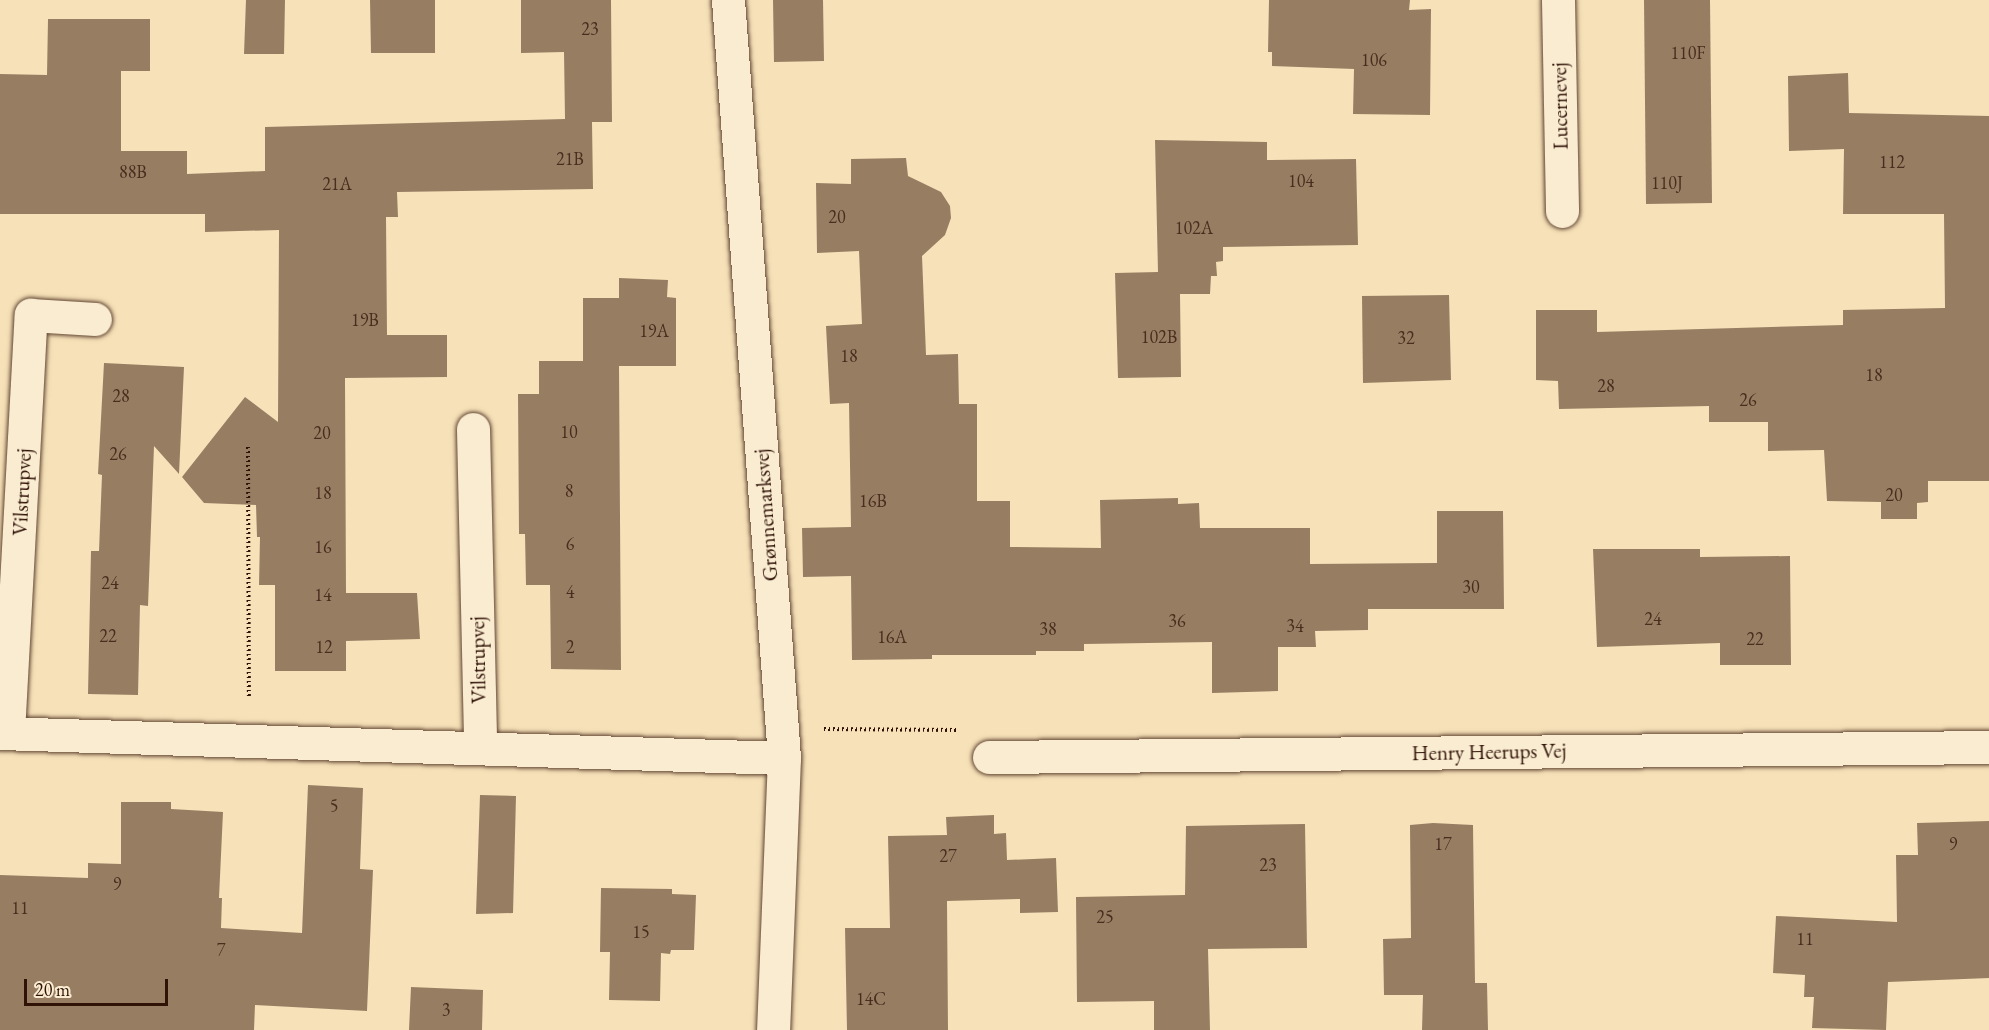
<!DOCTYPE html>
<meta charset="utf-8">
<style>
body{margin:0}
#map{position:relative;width:1989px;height:1030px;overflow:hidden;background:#f6e1b8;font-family:"EB Garamond",serif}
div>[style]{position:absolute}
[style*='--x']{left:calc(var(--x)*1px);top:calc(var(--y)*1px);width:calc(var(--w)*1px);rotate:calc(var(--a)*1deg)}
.building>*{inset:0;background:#977e63}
.path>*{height:4px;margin-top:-2px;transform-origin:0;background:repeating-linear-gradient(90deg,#301207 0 1.5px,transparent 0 4.5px)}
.roads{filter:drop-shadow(0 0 2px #624633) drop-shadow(0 0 2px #624633)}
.minor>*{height:33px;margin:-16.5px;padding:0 16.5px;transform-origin:16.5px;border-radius:16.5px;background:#f9ecd1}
span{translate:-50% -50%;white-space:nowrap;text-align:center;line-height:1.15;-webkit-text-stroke:5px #f9ecd1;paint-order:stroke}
.number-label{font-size:18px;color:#4a2d1e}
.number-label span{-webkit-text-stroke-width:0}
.street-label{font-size:21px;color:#301207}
.scale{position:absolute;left:24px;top:979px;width:144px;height:27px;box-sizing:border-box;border:3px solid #301207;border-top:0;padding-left:8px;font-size:18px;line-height:21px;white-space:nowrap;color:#301207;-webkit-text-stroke:4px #f9ecd1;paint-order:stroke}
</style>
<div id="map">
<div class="building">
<div style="clip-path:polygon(246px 0,285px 0,284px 54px,244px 54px)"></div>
<div style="clip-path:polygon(370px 0,435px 0,435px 53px,371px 53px)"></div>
<div style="clip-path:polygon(521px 0,611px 0,612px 122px,592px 122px,593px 189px,397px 192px,398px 217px,386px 217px,387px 335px,447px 335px,447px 377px,345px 378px,346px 593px,417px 593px,420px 639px,346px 641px,346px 671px,275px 671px,275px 585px,259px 585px,260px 537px,257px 537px,256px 505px,204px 503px,182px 477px,245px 397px,278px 422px,279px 230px,205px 232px,205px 214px,0 214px,0 74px,47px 75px,48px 19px,150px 19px,150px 71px,121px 71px,121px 151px,187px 151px,187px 174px,265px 171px,265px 127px,565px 119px,564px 52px,521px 53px)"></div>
<div style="clip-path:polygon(773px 0,823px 0,824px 61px,774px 62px)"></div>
<div style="clip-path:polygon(1269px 0,1410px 0,1409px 10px,1431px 9px,1430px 115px,1353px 114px,1354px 69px,1272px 66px,1272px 52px,1268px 52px)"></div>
<div style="clip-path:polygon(1644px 0,1710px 0,1712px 203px,1646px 204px)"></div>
<div style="clip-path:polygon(1848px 73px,1849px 113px,1989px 116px,1989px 481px,1928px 481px,1928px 502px,1917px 503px,1917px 519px,1881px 519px,1881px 502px,1827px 501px,1824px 450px,1768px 451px,1768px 422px,1709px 422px,1709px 406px,1559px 409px,1558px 381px,1536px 380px,1536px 310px,1597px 310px,1597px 332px,1843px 325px,1843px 310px,1945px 308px,1944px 214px,1843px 214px,1844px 149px,1789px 151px,1788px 76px)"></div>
<div style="clip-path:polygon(1155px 140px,1267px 142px,1267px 160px,1356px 159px,1358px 245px,1223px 247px,1223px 261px,1216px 262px,1217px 276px,1211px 276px,1210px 294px,1180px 294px,1181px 377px,1118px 378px,1115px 273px,1158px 272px)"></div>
<div style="clip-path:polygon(906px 158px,908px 176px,941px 192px,950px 206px,951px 218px,945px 235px,922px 256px,926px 355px,958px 354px,959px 404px,977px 404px,977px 501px,1010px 501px,1010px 547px,1101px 548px,1100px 500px,1178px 498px,1178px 504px,1199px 503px,1200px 528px,1310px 528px,1310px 564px,1437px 563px,1437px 511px,1503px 511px,1504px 609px,1368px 609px,1368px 630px,1315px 631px,1316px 647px,1278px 647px,1278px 691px,1212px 693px,1212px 642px,1084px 644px,1084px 651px,1036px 651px,1036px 655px,932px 655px,932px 659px,852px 660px,851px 576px,803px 577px,802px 528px,851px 527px,849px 403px,830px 404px,826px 326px,862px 324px,859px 251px,817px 253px,816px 183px,851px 184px,851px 159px)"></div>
<div style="clip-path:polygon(619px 278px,668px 280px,667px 297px,676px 298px,676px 366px,619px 366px,621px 670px,551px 669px,550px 585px,526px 585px,525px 534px,519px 534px,518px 394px,539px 394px,539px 361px,583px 361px,583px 298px,619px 298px)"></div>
<div style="clip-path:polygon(1449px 295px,1451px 380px,1363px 383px,1362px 296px)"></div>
<div style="clip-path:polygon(104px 363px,184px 367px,179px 474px,154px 446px,148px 606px,140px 605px,138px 695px,88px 694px,91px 551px,99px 551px,102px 475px,98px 474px)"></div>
<div style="clip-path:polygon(1593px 549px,1700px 549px,1700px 557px,1790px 556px,1791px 665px,1720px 665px,1720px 643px,1597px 647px)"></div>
<div style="clip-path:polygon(308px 785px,363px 788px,360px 869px,373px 870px,367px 1011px,255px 1005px,254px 1030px,0 1030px,0 875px,88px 878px,88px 863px,121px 864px,121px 802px,171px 802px,171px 809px,223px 812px,219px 898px,222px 898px,221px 928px,302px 933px)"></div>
<div style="clip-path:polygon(480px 795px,516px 796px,513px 913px,476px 914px)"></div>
<div style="clip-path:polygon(994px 815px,994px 834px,1006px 833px,1007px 860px,1056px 858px,1058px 912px,1020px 913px,1020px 899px,947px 901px,948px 1030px,847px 1030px,845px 928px,890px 928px,888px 836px,947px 835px,946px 817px)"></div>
<div style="clip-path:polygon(1989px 821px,1989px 978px,1888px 982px,1886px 1030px,1812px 1028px,1814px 997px,1804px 997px,1805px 975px,1773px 973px,1776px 916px,1897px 922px,1896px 855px,1918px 855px,1917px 823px)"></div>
<div style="clip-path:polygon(1433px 823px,1473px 825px,1475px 983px,1487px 983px,1488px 1030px,1422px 1030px,1423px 995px,1384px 995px,1383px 939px,1411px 938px,1410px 825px)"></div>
<div style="clip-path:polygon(1305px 824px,1307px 948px,1208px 949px,1210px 1030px,1154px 1030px,1154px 1001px,1077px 1002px,1076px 897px,1185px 895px,1186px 826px)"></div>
<div style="clip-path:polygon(601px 888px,672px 889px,672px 894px,696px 895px,694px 950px,671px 950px,670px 954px,661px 953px,660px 1001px,609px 1000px,610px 952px,600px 952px)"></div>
<div style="clip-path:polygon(411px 987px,483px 990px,482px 1030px,409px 1030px)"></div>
</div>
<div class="path">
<div style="--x:248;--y:447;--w:251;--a:89.8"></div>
<div style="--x:824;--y:729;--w:133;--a:0.4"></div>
</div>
<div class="roads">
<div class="minor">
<div style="--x:728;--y:0;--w:760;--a:85.77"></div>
<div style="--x:784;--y:758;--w:272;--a:92.3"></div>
<div style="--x:1558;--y:0;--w:211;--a:88.9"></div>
<div style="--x:473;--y:429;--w:319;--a:88.7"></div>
<div style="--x:0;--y:733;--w:784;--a:1.83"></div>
<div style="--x:8;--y:733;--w:419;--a:-86.9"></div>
<div style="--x:31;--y:315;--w:64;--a:3.6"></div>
<div style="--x:989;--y:757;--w:1000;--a:-0.57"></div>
</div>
</div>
<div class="number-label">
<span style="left:590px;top:29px">23</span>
<span style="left:1688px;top:53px">110F</span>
<span style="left:1374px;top:60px">106</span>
<span style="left:570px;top:159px">21B</span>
<span style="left:1892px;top:162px">112</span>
<span style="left:133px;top:172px">88B</span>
<span style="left:1301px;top:181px">104</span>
<span style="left:1667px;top:183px">110J</span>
<span style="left:337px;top:184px">21A</span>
<span style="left:837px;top:217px">20</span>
<span style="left:1194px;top:228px">102A</span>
<span style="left:365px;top:320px">19B</span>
<span style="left:654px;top:331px">19A</span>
<span style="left:1159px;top:337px">102B</span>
<span style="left:1406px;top:338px">32</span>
<span style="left:849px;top:356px">18</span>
<span style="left:1874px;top:375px">18</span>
<span style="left:1606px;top:386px">28</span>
<span style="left:121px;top:396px">28</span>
<span style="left:1748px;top:400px">26</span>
<span style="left:569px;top:432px">10</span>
<span style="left:322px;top:433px">20</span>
<span style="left:118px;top:454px">26</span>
<span style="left:569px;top:491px">8</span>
<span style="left:323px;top:493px">18</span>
<span style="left:1894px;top:495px">20</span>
<span style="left:873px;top:501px">16B</span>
<span style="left:570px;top:544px">6</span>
<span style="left:323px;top:547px">16</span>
<span style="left:110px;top:583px">24</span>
<span style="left:1471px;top:587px">30</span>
<span style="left:570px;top:592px">4</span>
<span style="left:323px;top:595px">14</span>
<span style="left:1653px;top:619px">24</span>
<span style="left:1177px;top:621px">36</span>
<span style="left:1295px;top:626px">34</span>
<span style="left:1048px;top:629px">38</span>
<span style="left:108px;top:636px">22</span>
<span style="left:892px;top:637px">16A</span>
<span style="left:1755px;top:639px">22</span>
<span style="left:324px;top:647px">12</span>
<span style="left:570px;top:647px">2</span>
<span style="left:334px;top:806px">5</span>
<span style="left:1443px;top:844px">17</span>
<span style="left:1953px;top:844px">9</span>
<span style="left:948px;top:856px">27</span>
<span style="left:1268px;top:865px">23</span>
<span style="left:117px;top:884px">9</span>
<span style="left:20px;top:908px">11</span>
<span style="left:1105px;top:917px">25</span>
<span style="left:641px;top:932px">15</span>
<span style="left:1805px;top:939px">11</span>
<span style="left:221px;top:950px">7</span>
<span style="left:871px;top:999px">14C</span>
<span style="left:446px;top:1010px">3</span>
</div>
<div class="street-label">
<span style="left:1560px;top:106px;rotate:-91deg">Lucernevej</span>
<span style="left:22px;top:492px;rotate:-87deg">Vilstrupvej</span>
<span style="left:766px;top:515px;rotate:-94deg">Grønnemarksvej</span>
<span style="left:478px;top:660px;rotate:-91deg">Vilstrupvej</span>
<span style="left:1489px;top:752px;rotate:-1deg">Henry Heerups Vej</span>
</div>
<div class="scale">20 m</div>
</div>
